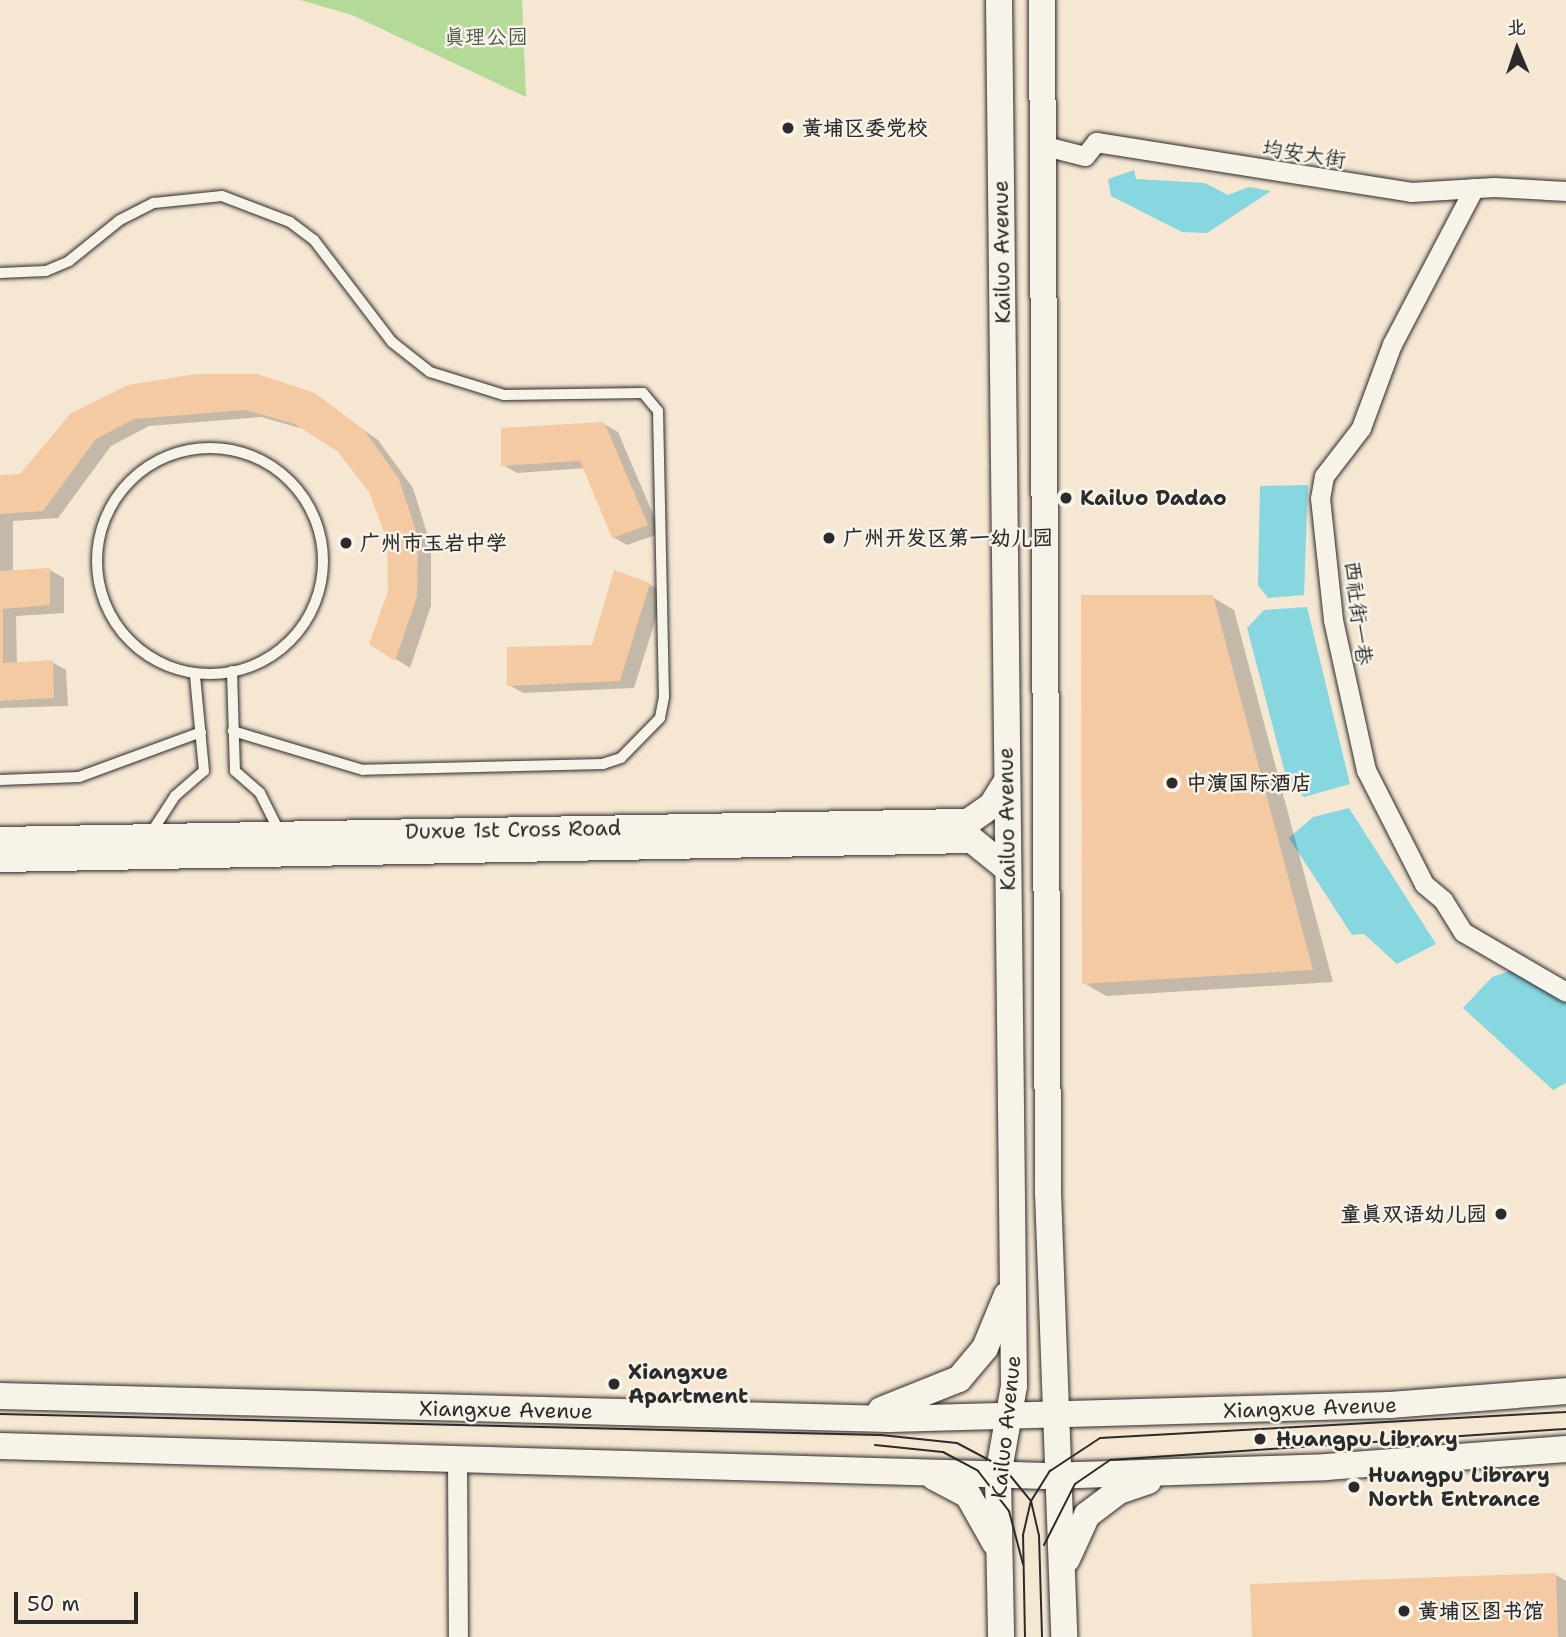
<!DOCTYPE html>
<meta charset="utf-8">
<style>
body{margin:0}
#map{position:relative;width:1566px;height:1637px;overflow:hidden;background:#f6e7d3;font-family:"Shantell Sans","LXGW WenKai TC",sans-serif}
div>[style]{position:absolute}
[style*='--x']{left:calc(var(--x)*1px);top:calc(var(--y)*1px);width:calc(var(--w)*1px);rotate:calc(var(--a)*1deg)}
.green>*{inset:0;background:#b3da96}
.water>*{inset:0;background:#86d7df}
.shadow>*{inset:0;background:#0003}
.building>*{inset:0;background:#f3caa2}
.roads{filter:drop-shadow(0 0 2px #2b2b2b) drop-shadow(0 0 2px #2b2b2b)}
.lane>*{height:10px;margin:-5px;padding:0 5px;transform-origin:5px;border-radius:5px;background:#f7f3e8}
.lane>.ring{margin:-5px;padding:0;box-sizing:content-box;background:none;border:10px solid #f7f3e8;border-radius:50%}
.street>*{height:19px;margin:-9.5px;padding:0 9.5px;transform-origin:9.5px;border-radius:9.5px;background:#f7f3e8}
.secondary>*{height:26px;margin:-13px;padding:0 13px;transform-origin:13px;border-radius:13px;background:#f7f3e8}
.tram>*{height:2px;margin:-1px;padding:0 1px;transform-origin:1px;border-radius:1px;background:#2b2b2b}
.dots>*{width:19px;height:19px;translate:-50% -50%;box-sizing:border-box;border:4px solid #f7f3e8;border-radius:50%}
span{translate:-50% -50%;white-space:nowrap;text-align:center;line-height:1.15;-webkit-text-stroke:5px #f7f3e8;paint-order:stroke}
.park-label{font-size:21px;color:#4d5746}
.poi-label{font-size:21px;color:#2b2b2b;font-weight:700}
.left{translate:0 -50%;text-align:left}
.right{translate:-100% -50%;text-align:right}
.street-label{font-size:21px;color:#2b2b2b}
.north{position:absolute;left:1482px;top:14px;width:70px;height:70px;-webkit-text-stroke:5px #f7f3e8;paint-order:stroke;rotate:358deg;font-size:19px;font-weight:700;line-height:28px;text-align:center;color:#2b2b2b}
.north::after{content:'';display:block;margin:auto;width:24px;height:32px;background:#2b2b2b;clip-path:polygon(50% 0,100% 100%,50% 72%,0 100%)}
.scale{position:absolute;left:14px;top:1592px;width:124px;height:32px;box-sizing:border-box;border:4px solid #2b2b2b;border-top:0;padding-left:9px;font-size:21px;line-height:24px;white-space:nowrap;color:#2b2b2b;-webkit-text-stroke:5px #f7f3e8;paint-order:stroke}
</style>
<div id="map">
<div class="green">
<div style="clip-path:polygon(300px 0,522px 0,526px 97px,352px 15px)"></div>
</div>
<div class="water">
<div style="clip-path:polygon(1134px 170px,1136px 179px,1205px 183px,1228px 195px,1249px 187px,1271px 191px,1207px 233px,1182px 232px,1111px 196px,1108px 179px)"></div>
<div style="clip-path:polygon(1308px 485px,1304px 595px,1268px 598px,1258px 585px,1260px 486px)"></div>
<div style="clip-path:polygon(1307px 607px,1350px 784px,1304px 797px,1286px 777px,1247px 628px,1264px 610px)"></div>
<div style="clip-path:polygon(1349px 808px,1436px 944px,1397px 964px,1364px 934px,1352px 935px,1289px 838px,1313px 817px)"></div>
<div style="clip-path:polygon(1519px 968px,1566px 1002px,1566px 1083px,1553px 1090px,1463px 1008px,1492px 977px)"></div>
</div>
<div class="shadow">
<div style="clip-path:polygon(314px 395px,378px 440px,413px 488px,431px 546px,431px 606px,410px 668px,372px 644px,390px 592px,388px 540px,371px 492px,339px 451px,307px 430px,261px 417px,149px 426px,111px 446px,58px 518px,13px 521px,13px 572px,50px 570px,64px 578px,64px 613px,16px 616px,17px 664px,52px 662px,66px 670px,68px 706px,0 708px,0 477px,21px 476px,72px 415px)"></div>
<div style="clip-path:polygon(604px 424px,618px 432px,661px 533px,627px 545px,613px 537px,586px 468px,517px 473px,503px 465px)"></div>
<div style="clip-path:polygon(649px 584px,664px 593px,634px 688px,523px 693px,509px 685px,593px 647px)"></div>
<div style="clip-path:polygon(1212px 597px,1234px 610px,1333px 982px,1106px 996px,1084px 983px)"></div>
<div style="clip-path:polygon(1556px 1575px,1566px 1581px,1566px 1637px,1254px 1637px)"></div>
</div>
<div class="building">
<div style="clip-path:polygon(196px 374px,257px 374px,315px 393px,364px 430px,399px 479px,418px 537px,417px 597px,395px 661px,369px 644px,388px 591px,387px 540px,369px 492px,338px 452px,295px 424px,245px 410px,134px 419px,96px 439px,43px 511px,0 514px,0 475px,20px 474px,71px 413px,128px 385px)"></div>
<div style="clip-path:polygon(604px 422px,648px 525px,612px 538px,580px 461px,501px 466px,501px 428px)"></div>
<div style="clip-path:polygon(50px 568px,50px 605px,3px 609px,3px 663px,53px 660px,54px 698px,0 701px,0 571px)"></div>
<div style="clip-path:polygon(614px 570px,650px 583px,620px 681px,507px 686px,507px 647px,592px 645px)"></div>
<div style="clip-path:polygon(1081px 595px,1213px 595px,1313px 970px,1082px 984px)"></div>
<div style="clip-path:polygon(1556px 1573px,1558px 1637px,1252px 1637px,1250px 1584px)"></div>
</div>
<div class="roads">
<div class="lane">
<div style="--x:0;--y:273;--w:46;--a:-2.5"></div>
<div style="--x:46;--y:271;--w:25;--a:-23"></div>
<div style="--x:69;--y:261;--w:65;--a:-38.8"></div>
<div style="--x:120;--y:220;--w:38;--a:-27"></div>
<div style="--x:154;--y:203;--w:68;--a:-5.9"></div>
<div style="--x:222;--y:196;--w:73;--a:20.9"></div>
<div style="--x:290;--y:222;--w:30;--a:37"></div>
<div style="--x:314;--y:240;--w:128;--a:52.6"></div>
<div style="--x:392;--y:342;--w:48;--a:38.3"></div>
<div style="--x:430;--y:372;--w:77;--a:17.3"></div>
<div style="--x:504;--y:395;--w:139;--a:-0.8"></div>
<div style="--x:643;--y:393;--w:23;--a:50"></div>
<div style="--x:658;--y:411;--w:286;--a:88.8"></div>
<div style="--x:664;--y:697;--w:21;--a:101"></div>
<div style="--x:660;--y:718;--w:56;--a:134.3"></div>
<div style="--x:621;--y:758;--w:19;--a:162"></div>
<div style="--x:603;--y:764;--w:240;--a:178.6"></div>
<div style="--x:363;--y:770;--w:136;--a:-163.3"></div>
<div class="ring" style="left:97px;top:448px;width:216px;height:216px"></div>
<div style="--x:232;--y:671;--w:100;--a:88.3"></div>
<div style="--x:235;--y:771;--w:33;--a:41"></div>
<div style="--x:260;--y:793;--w:42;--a:63.4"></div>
<div style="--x:0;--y:780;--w:79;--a:-2.2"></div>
<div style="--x:79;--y:777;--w:130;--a:-20.2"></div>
<div style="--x:151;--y:833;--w:44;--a:-57"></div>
<div style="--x:175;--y:796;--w:38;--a:-41"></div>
<div style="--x:204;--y:771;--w:96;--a:-95.4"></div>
</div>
<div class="street">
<div style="--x:1045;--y:146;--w:41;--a:14"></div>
<div style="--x:1085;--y:156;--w:18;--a:-52"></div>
<div style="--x:1096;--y:142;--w:319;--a:9"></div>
<div style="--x:1411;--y:192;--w:83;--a:-3.4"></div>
<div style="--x:1494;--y:187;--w:72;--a:3.2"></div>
<div style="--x:1474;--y:188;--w:176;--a:117.7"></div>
<div style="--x:1392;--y:344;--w:90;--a:110.3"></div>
<div style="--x:1361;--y:428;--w:61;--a:127.6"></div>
<div style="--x:1324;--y:476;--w:22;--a:100"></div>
<div style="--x:1320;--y:498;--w:123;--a:83.9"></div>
<div style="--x:1333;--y:620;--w:154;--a:77.6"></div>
<div style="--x:1366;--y:770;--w:128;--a:63"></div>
<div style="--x:1424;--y:884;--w:25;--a:40"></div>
<div style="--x:1443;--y:900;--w:38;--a:58"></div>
<div style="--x:1463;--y:932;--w:119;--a:30.2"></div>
<div style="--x:457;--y:1457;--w:180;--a:89.7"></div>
</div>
<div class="secondary">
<div style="--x:999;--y:0;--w:1386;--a:89.38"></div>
<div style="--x:1014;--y:1386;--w:91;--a:100.1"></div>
<div style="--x:998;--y:1476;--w:161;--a:88.9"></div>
<div style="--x:1042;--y:0;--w:1192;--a:89.71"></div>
<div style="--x:1048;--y:1192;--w:445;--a:87.9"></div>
<div style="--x:0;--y:840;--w:968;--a:-1.07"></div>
<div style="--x:968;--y:822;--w:29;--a:-35"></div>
<div style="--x:992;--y:805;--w:28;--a:-58"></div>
<div style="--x:0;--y:859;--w:972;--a:-1.12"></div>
<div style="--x:972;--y:840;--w:46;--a:38.9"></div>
<div style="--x:0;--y:1396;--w:889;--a:1.48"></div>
<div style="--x:889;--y:1419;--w:501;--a:-1.6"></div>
<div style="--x:1390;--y:1405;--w:177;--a:-4.5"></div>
<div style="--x:881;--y:1410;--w:84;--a:-21.7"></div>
<div style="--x:959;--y:1379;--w:40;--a:-50"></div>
<div style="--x:985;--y:1348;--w:57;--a:-67.5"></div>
<div style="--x:0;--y:1446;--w:1046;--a:1.64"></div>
<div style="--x:1046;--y:1476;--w:280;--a:-1.8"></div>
<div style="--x:1326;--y:1467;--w:241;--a:-4.3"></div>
<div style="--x:934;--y:1477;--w:38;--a:28"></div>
<div style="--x:968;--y:1495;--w:55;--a:60.6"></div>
<div style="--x:1067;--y:1559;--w:48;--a:-65.6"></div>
<div style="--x:1087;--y:1515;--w:40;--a:-37"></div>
<div style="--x:1119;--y:1491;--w:31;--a:-19"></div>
</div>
</div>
<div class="tram">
<div style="--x:0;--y:1414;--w:881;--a:1.37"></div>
<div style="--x:881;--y:1435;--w:76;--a:6"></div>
<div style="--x:957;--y:1443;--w:53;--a:28"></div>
<div style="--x:1004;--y:1468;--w:43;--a:50.7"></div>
<div style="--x:1031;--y:1501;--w:35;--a:77"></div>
<div style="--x:1039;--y:1535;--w:102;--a:88.3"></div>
<div style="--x:875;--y:1445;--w:68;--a:5.9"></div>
<div style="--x:943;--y:1452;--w:40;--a:28"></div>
<div style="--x:978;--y:1471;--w:51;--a:52.2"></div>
<div style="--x:1009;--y:1511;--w:55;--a:75.2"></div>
<div style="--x:1044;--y:1545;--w:68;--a:-63.1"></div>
<div style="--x:1075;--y:1484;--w:42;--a:-34.4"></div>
<div style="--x:1110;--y:1460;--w:457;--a:-3.9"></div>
<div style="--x:1025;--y:1637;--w:102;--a:-91.1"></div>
<div style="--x:1023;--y:1535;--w:35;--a:-77"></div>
<div style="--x:1031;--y:1501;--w:36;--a:-58"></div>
<div style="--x:1050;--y:1471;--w:60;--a:-33.4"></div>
<div style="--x:1100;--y:1438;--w:467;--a:-3.2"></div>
</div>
<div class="dots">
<div style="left:788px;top:128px;background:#2b2b2b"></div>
<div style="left:1066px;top:498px;background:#2b2b2b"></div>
<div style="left:829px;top:538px;background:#2b2b2b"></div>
<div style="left:346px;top:543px;background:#2b2b2b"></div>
<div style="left:1172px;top:783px;background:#2b2b2b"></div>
<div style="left:1501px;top:1214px;background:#2b2b2b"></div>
<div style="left:614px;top:1384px;background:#2b2b2b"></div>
<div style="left:1260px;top:1439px;background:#2b2b2b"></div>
<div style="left:1354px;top:1487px;background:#2b2b2b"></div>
<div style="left:1404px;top:1611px;background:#2b2b2b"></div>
</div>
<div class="park-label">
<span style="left:486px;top:37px">真理公园</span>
</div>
<div class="poi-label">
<span class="left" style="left:802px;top:128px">黄埔区委党校</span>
<span class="left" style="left:1080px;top:498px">Kailuo Dadao</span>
<span class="left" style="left:843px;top:538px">广州开发区第一幼儿园</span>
<span class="left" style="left:360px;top:543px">广州市玉岩中学</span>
<span class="left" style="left:1186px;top:783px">中演国际酒店</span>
<span class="right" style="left:1487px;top:1214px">童真双语幼儿园</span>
<span class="left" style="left:628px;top:1384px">Xiangxue<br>Apartment</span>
<span class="left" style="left:1276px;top:1439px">Huangpu Library</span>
<span class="left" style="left:1368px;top:1487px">Huangpu Library<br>North Entrance</span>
<span class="left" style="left:1418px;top:1611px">黄埔区图书馆</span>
</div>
<div class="street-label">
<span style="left:1304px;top:154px;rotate:9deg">均安大街</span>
<span style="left:1002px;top:252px;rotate:-91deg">Kailuo Avenue</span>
<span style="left:1358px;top:613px;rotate:83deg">西社街一巷</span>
<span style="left:1007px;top:819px;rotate:-91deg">Kailuo Avenue</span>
<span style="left:513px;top:830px;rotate:-1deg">Duxue 1st Cross Road</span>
<span style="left:1310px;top:1408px;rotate:-2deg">Xiangxue Avenue</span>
<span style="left:506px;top:1410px;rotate:1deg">Xiangxue Avenue</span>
<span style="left:1006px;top:1427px;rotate:-84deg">Kailuo Avenue</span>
</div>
<div class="north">北</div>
<div class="scale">50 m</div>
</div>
